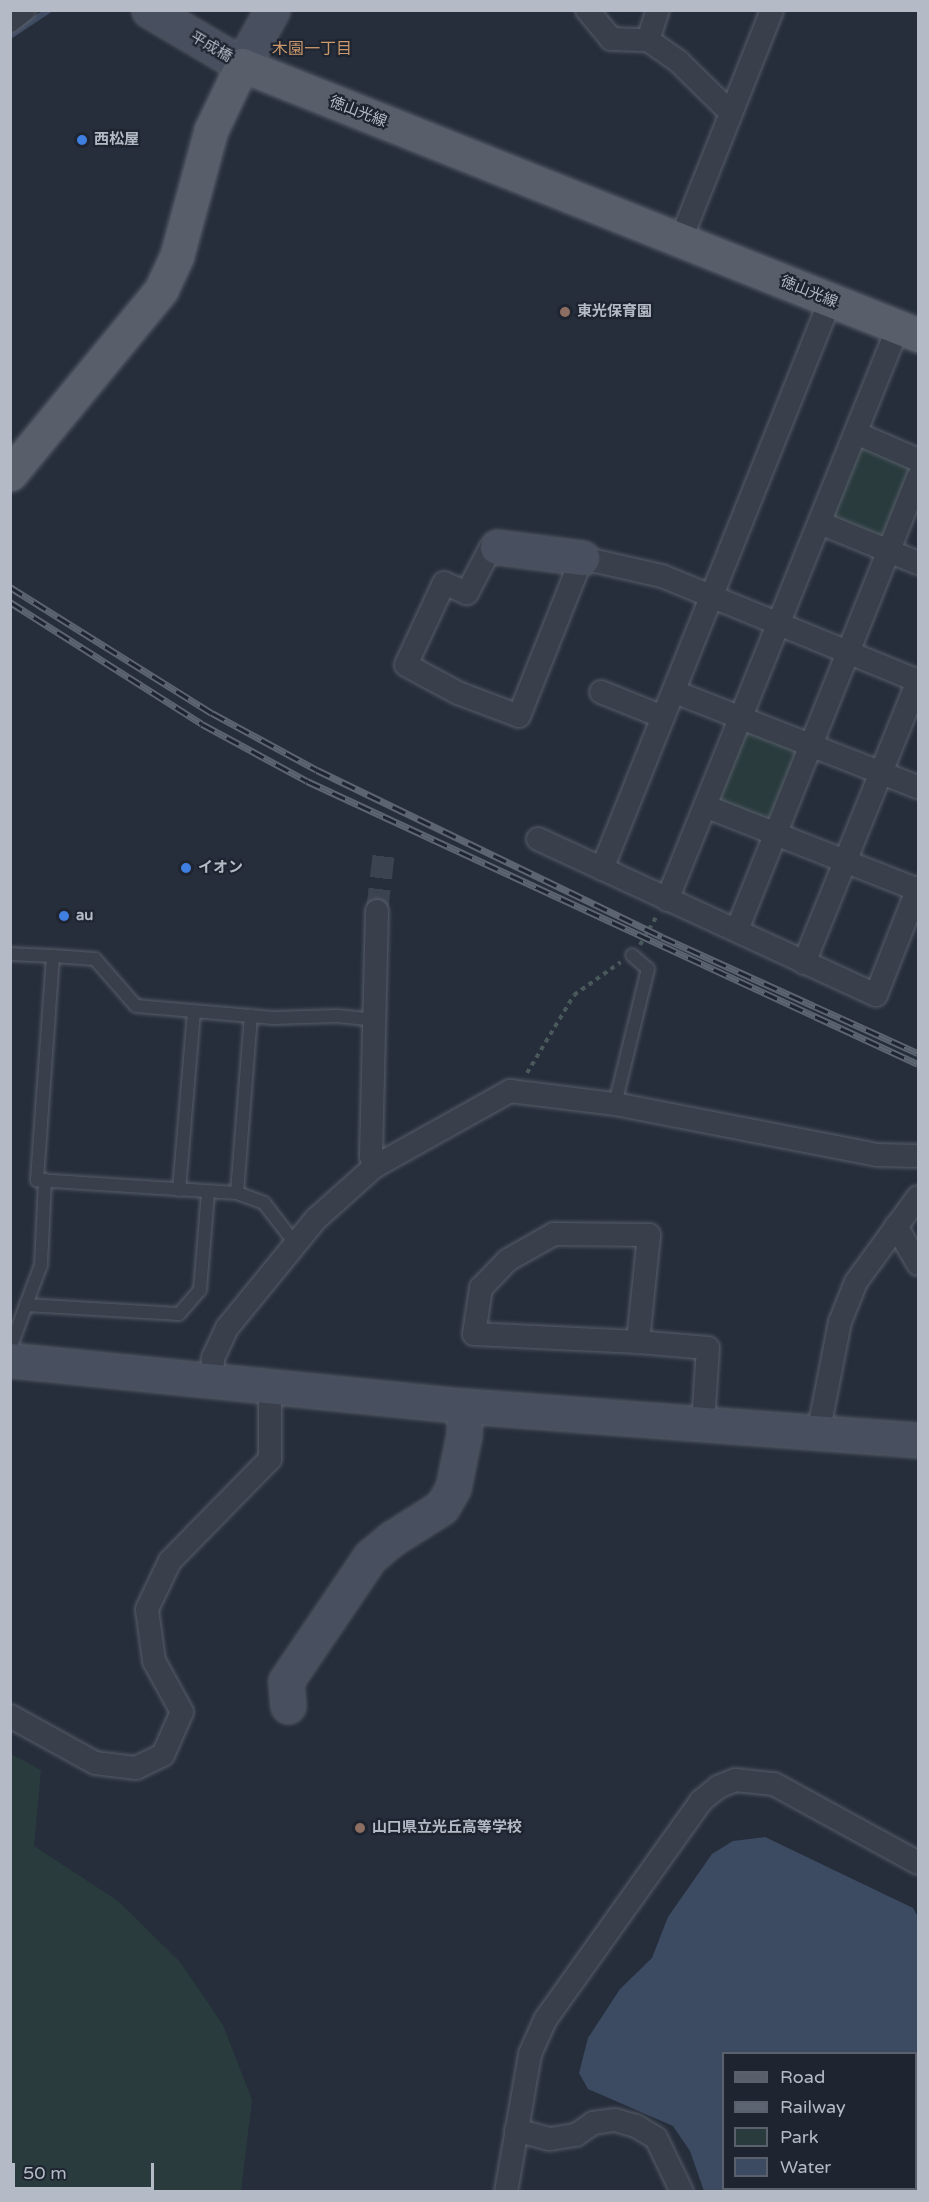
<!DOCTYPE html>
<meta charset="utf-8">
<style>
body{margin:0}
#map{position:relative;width:929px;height:2202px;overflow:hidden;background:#262e3b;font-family:"Varela Round","Noto Sans JP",sans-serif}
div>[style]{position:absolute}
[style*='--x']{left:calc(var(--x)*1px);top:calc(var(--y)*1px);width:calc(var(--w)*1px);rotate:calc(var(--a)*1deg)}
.green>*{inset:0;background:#293b3d}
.water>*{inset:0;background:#3d4b62}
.stream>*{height:6px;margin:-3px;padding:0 3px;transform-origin:3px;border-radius:3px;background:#3d4b62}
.street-tunnel>*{height:22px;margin-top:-11px;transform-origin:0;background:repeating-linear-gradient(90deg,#3b4350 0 22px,transparent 0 33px)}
.path>*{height:4px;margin-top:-2px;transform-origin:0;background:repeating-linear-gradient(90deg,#48585b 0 4.5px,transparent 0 9px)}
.roads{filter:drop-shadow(0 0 2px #575e69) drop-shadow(0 0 2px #575e69)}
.lane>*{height:12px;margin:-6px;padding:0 6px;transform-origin:6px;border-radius:6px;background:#39404b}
.street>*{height:22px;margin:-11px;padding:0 11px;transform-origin:11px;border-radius:11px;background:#39404b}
.secondary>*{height:33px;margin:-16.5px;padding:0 16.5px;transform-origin:16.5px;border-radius:16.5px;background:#484f5e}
.primary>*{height:33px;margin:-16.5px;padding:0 16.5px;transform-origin:16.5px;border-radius:16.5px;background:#585f6b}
.rail>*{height:7px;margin-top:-3.5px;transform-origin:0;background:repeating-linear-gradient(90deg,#1f2530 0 14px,#5c6472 0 28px);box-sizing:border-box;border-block:2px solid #5c6472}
.dots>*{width:16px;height:16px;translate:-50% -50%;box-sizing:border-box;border:3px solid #1f2530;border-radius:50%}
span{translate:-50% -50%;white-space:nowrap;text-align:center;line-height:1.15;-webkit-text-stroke:4.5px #1f2530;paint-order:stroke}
.street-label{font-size:15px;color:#b5bbc6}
.poi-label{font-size:15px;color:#b5bbc6;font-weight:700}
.left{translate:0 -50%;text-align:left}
.neighbourhood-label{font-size:16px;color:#ca996d}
.frame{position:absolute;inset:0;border:12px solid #b5bbc6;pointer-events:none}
.legend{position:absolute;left:722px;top:2052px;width:195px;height:138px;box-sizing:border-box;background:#1f2530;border:2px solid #5b616c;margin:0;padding:8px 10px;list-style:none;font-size:18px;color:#b5bbc6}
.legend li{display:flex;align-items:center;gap:12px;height:30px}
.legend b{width:30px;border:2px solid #5b616c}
.scale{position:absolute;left:12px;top:2163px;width:142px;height:27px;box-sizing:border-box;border:3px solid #b5bbc6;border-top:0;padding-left:8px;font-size:18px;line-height:21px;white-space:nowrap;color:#b5bbc6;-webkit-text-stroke:4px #1f2530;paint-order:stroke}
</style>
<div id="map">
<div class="green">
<div style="clip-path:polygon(861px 441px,915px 464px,883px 544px,828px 521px)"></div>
<div style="clip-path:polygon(743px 727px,800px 751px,769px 827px,712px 804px)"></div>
<div style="clip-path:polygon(11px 1754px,41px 1770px,34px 1846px,118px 1901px,180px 1962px,223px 2025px,252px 2100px,241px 2191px,11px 2191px)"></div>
</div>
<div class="water">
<div style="clip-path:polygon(765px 1837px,913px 1908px,918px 1917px,918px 2067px,916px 2073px,916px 2054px,724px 2054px,724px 2188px,861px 2189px,860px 2191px,704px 2191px,690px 2151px,673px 2126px,588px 2089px,579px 2073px,588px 2038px,620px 1989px,652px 1958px,668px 1917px,712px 1854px,733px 1841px)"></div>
</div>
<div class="stream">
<div style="--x:10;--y:36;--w:47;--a:-33.7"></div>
</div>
<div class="street-tunnel">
<div style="--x:377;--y:911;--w:60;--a:-83.3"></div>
</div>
<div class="path">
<div style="--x:640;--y:945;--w:34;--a:-60"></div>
<div style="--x:527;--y:1073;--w:91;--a:-58.9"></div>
<div style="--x:574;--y:995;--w:57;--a:-35.1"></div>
</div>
<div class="roads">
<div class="lane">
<div style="--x:10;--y:954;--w:43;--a:2.7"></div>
<div style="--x:53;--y:956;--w:225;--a:94.1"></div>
<div style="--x:37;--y:1180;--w:200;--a:3.7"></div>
<div style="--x:237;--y:1193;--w:29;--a:20"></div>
<div style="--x:264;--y:1203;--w:49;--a:52.4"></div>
<div style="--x:53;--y:956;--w:42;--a:4.1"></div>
<div style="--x:95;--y:959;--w:62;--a:48.9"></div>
<div style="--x:136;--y:1006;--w:138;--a:5"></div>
<div style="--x:273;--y:1018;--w:64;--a:-1.8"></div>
<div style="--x:337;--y:1016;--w:40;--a:5.7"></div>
<div style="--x:615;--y:1104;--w:139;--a:-76.3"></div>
<div style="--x:648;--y:969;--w:21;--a:-139"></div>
<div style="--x:45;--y:1180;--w:85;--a:92.7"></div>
<div style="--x:41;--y:1265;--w:43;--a:110.6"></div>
<div style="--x:26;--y:1305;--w:153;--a:3.4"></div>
<div style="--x:179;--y:1314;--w:32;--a:-49"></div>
<div style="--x:200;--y:1290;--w:97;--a:-85.3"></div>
<div style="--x:179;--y:1190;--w:180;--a:-85.2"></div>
<div style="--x:237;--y:1193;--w:178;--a:-85.5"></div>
<div style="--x:10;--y:1349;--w:47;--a:-70"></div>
</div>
<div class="street">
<div style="--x:587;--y:10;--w:38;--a:50"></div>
<div style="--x:611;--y:39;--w:37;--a:2"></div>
<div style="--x:648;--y:40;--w:38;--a:35"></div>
<div style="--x:679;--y:62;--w:63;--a:44.4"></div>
<div style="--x:724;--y:106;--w:9;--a:18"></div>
<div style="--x:10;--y:21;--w:18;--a:-38"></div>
<div style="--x:648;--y:40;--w:32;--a:-72"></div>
<div style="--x:681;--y:239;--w:246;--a:-68.3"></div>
<div style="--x:856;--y:433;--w:68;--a:23.5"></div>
<div style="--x:820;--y:523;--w:106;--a:22.2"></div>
<div style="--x:497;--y:547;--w:7;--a:164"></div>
<div style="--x:490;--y:549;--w:50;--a:117.6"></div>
<div style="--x:467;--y:593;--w:25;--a:-157"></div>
<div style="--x:444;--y:583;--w:90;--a:114.9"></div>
<div style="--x:406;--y:665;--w:59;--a:28.3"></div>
<div style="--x:458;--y:693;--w:65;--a:20.7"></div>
<div style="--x:519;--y:716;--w:170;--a:-68.3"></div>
<div style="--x:582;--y:558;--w:82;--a:12.7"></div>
<div style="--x:662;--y:576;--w:277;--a:22.3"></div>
<div style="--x:601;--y:692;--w:67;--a:22"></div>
<div style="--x:675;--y:692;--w:261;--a:21.4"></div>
<div style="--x:705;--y:806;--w:229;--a:21.5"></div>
<div style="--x:538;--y:839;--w:372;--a:24.8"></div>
<div style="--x:876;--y:995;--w:115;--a:-68.6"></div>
<div style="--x:602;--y:869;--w:612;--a:-68.13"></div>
<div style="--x:667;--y:900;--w:618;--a:-68.04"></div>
<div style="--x:737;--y:930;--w:488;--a:-68.2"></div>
<div style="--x:804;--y:963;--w:304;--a:-68"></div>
<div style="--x:374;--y:1167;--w:11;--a:-105"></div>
<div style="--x:371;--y:1156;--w:245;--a:-88.6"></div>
<div style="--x:896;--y:1226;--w:44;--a:59.9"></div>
<div style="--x:554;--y:1234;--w:95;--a:0.6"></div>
<div style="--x:649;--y:1235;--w:108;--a:95.9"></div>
<div style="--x:638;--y:1342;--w:164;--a:-177.2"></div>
<div style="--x:474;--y:1334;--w:47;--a:-81.3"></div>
<div style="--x:481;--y:1288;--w:39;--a:-46"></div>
<div style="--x:508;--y:1260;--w:53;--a:-29.5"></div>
<div style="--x:638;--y:1342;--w:70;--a:4.9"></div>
<div style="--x:708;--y:1348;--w:75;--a:93.8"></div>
<div style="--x:212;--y:1378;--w:20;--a:-87"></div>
<div style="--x:213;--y:1358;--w:33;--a:-65"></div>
<div style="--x:227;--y:1328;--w:141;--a:-50.8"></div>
<div style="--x:316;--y:1219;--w:78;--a:-41.9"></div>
<div style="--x:374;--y:1167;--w:156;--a:-29.2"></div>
<div style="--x:510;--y:1091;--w:106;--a:7.1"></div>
<div style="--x:615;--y:1104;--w:267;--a:11"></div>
<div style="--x:877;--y:1155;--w:41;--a:1.4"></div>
<div style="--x:818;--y:1434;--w:114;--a:-78.9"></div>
<div style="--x:840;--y:1322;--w:43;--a:-68.2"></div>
<div style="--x:856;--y:1282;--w:105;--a:-53.9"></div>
<div style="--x:10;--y:1716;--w:97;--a:28.9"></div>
<div style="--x:95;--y:1763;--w:41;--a:7"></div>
<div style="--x:136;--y:1768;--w:30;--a:-26"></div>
<div style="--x:163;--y:1755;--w:47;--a:-66.2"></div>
<div style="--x:182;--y:1712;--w:58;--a:-118.8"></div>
<div style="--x:154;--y:1661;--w:52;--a:-97.7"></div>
<div style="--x:147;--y:1609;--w:53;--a:-64.4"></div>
<div style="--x:170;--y:1561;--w:143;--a:-45.6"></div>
<div style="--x:270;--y:1459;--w:74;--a:-90"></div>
<div style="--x:516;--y:2130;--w:35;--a:15"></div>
<div style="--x:550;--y:2139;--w:26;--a:-9"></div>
<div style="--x:576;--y:2135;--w:21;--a:-35"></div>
<div style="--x:593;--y:2123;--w:22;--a:-8"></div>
<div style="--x:615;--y:2120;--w:22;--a:16"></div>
<div style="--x:636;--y:2126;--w:23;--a:31"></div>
<div style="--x:656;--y:2138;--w:60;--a:64.3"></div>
<div style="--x:916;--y:2133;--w:8;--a:-76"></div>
<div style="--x:506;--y:2192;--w:140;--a:-80.1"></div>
<div style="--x:530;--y:2054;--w:37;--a:-66"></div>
<div style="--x:545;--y:2020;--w:269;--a:-54.5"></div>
<div style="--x:701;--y:1801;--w:22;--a:-39"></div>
<div style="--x:718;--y:1787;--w:18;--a:-22"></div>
<div style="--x:735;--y:1780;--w:39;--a:6"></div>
<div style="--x:774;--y:1784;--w:164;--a:28.7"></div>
<div style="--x:890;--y:2192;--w:4;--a:-76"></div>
</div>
<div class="secondary">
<div style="--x:149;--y:10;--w:108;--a:30.6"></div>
<div style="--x:242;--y:65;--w:63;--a:-61.4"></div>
<div style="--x:497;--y:547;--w:86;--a:7.4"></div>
<div style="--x:10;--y:1360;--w:457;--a:5.8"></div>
<div style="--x:465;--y:1406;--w:454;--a:4.3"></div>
<div style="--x:288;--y:1706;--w:25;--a:-95"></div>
<div style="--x:286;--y:1681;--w:150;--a:-55.9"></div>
<div style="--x:370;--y:1557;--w:30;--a:-40"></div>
<div style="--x:393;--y:1538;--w:58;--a:-32.3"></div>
<div style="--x:442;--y:1507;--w:22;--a:-60"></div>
<div style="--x:453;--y:1488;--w:54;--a:-78.3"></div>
<div style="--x:464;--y:1435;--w:29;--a:-88"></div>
</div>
<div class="primary">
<div style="--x:10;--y:474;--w:238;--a:-50.6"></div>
<div style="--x:161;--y:290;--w:38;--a:-65"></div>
<div style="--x:177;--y:255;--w:130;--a:-74.8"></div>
<div style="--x:211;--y:130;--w:72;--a:-64.5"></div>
<div style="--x:242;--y:65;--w:728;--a:21.77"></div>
</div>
</div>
<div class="rail">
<div style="--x:10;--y:587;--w:238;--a:32"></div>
<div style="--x:212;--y:713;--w:119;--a:28.5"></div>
<div style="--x:317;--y:770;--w:383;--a:25.8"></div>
<div style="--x:662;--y:937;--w:281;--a:24.4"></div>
<div style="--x:10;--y:602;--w:227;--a:32.4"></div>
<div style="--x:202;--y:724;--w:119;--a:28.5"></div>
<div style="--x:307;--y:781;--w:673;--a:24.85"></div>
</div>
<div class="dots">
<div style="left:82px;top:140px;background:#3f7fe0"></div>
<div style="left:565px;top:312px;background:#8d6e63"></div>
<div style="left:186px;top:868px;background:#3f7fe0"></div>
<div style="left:64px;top:916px;background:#3f7fe0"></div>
<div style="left:360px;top:1828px;background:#8d6e63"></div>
</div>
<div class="street-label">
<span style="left:211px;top:47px;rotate:30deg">平成橋</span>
<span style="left:358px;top:112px;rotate:21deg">徳山光線</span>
<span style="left:809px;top:292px;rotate:22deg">徳山光線</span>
</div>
<div class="poi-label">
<span class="left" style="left:94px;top:140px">西松屋</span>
<span class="left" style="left:577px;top:312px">東光保育園</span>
<span class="left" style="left:198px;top:868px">イオン</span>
<span class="left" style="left:76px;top:916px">au</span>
<span class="left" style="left:372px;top:1828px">山口県立光丘高等学校</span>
</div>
<div class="neighbourhood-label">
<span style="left:312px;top:49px">木園一丁目</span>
</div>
<div class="frame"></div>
<ul class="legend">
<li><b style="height:8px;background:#585f6b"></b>Road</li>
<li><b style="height:8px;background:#5c6472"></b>Railway</li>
<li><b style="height:16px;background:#293b3d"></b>Park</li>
<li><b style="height:16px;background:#3d4b62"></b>Water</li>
</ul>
<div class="scale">50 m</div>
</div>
